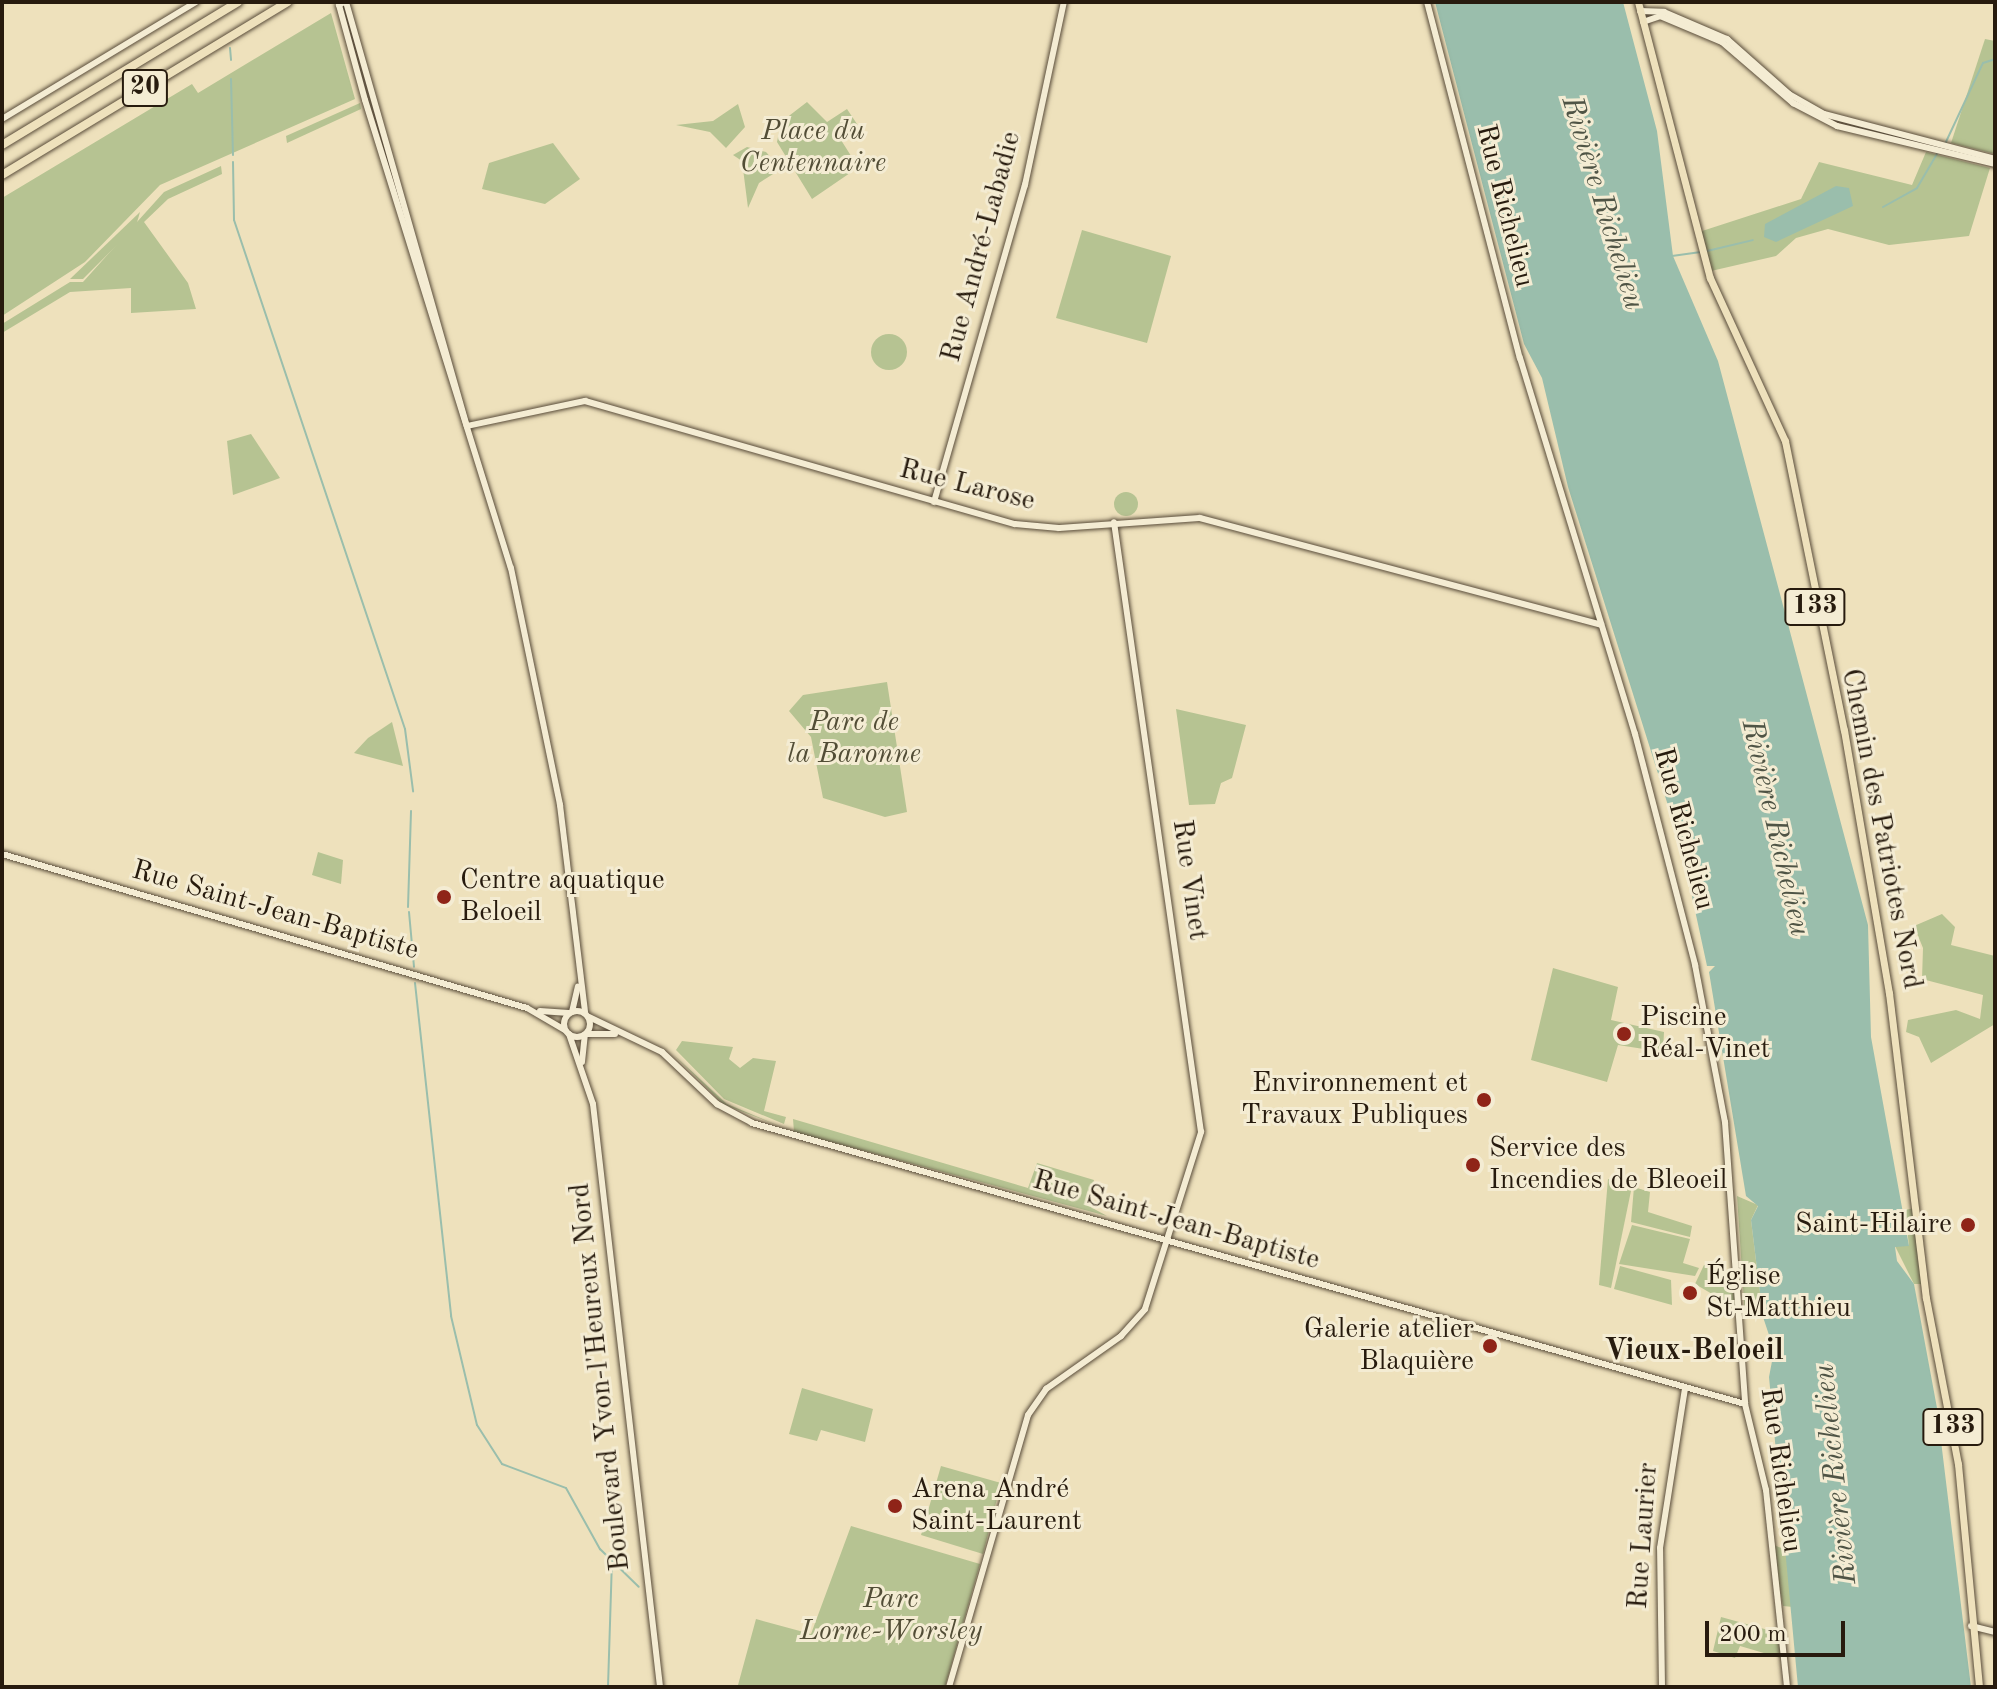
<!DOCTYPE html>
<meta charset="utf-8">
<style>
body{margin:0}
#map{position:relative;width:1997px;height:1689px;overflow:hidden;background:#eee1bc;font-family:"Old Standard TT",serif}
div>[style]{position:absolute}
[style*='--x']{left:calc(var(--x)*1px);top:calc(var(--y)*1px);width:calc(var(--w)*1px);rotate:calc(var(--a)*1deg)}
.green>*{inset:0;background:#b6c392}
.round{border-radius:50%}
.water>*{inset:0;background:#9abeac}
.stream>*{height:2px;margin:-1px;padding:0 1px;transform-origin:1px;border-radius:1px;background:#9abeac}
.roads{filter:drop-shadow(0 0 2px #594c3a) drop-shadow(0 0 2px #594c3a)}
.tertiary>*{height:6px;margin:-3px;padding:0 3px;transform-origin:3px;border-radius:3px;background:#f4ecd3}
.tertiary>.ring{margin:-3px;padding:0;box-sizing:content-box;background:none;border:6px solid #f4ecd3;border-radius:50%}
.secondary>*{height:6px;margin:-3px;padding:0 3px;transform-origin:3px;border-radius:3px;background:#f4ecd3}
.primary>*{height:7px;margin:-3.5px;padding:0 3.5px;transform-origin:3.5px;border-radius:3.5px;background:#eee1bc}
.motorway>*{height:8px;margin:-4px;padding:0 4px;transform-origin:4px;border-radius:4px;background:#eee1bc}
.dots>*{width:22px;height:22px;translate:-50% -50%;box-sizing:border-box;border:4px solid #f4ecd3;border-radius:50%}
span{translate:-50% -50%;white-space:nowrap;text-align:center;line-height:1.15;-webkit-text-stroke:6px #f4ecd3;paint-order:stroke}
.shield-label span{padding:2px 6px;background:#f4ecd3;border:2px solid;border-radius:6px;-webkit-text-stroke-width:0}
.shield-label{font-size:26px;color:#271b0e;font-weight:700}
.park-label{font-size:28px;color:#524d36;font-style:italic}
.street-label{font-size:28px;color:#271b0e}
.poi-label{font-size:28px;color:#271b0e}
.left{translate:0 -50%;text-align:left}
.right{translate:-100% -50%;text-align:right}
.water-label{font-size:30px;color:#4f5445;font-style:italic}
.neighbourhood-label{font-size:30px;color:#271b0e;font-weight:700}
.frame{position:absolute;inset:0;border:4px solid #271b0e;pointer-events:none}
.scale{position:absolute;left:1705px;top:1621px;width:140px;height:36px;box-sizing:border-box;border:4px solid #271b0e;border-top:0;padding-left:10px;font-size:24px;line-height:28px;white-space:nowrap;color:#271b0e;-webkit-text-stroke:6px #f4ecd3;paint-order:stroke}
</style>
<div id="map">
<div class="green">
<div style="clip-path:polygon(331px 13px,355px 99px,160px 185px,85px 262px,2px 316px,2px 198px,192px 84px,198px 93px)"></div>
<div style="clip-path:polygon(1985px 39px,1995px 41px,1995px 154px,1951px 143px)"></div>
<div style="clip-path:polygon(807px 102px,827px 122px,847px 109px,859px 127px,841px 140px,853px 159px,850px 173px,812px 199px,777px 142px,781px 122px)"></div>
<div style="clip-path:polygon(360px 103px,361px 109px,287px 143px,286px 136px)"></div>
<div style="clip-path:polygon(738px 104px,745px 127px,726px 148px,710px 132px,676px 125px,713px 121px)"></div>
<div style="clip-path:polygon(553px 143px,580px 179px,545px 204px,482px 189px,489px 163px)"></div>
<div style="clip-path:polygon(747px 147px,766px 152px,781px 169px,759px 183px,748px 208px,742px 161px,733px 155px)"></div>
<div style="clip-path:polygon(1926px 152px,1990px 168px,1969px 236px,1889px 245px,1828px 229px,1796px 238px,1776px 256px,1711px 271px,1699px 232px,1801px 199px,1819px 162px,1912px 185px)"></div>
<div style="clip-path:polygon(221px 166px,222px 174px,168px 199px,144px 222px,188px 283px,196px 309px,131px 313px,131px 288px,70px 292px,2px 333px,2px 324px,70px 282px,83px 282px,164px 192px)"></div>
<div style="clip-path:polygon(140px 212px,136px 226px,83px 279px,70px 279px)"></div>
<div style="clip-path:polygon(1082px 230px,1171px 256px,1147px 343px,1056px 318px)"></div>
<div class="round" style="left:871px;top:334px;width:36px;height:36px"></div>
<div style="clip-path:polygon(251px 434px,280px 478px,233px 495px,227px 441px)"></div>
<div class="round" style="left:1114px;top:492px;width:24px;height:24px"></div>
<div style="clip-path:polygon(887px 682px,907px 812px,885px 817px,823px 798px,811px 737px,789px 711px,803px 695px)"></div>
<div style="clip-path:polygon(1176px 709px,1246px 725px,1232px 778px,1221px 783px,1215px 804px,1189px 805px)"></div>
<div style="clip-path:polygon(392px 722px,403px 766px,354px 753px,368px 738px)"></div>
<div style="clip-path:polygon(318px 852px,343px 860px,341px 884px,312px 875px)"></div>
<div style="clip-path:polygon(1942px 914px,1955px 927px,1951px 945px,1995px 956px,1995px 1024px,1931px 1063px,1919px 1037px,1906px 1032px,1908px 1020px,1956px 1010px,1980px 1019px,1983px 995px,1922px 979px,1923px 948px,1914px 926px)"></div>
<div style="clip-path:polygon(1553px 968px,1618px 987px,1611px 1020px,1664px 1032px,1663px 1052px,1618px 1045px,1607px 1082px,1531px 1060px)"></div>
<div style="clip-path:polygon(682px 1041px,733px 1047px,729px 1059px,740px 1068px,753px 1058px,776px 1061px,764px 1111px,786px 1117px,784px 1124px,724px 1099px,676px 1050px)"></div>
<div style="clip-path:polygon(674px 1055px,727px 1104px,782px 1127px,723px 1104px)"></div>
<div style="clip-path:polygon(793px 1119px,1028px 1188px,1037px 1163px,1094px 1180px,1087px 1205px,1107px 1216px,794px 1132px)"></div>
<div style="clip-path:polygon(1608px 1179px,1632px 1186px,1611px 1288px,1599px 1285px)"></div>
<div style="clip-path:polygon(1634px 1187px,1650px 1192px,1648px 1212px,1692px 1226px,1690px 1237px,1631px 1222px)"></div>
<div style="clip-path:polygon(1737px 1196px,1758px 1205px,1751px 1220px,1763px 1317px,1745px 1317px)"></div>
<div style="clip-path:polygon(1915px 1208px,1922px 1284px,1914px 1284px,1895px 1246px,1909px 1246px,1905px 1210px)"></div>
<div style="clip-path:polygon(1632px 1225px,1690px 1239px,1683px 1263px,1699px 1268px,1695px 1276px,1619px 1264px)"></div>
<div style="clip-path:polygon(1704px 1265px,1735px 1274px,1736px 1308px,1695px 1284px)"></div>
<div style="clip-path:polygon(1620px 1266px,1671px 1280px,1672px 1305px,1614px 1289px)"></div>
<div style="clip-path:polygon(802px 1388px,873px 1409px,865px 1442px,821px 1430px,817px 1441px,789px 1434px)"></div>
<div style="clip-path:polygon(941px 1466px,1001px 1483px,983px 1554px,921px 1535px)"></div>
<div style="clip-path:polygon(851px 1526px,980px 1564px,945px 1687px,738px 1685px,756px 1619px,811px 1634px)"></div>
<div style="clip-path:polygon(1771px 1544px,1787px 1550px,1793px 1607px,1783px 1606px)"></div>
<div style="clip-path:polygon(1721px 1617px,1779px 1633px,1781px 1658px,1740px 1646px,1735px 1658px,1713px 1651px)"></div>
</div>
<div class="water">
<div style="clip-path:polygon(1435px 2px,1623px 2px,1657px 131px,1673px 256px,1718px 361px,1868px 925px,1871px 1037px,1909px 1246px,1895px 1247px,1897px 1261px,1914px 1284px,1937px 1408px,1971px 1687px,1798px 1687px,1769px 1377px,1773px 1356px,1780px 1355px,1778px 1335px,1769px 1335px,1763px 1317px,1751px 1220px,1758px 1206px,1746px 1196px,1709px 972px,1715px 966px,1707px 966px,1682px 850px,1568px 487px,1542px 378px,1524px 344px)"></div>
<div style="clip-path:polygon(1836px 186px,1849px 188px,1853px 206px,1776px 242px,1764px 237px,1765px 224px)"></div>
</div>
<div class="stream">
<div style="--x:230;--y:48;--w:12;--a:85"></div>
<div style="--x:231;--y:79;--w:76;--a:88.5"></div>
<div style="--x:1945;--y:144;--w:89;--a:-64.9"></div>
<div style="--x:1983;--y:63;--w:13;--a:-18"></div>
<div style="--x:233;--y:162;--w:58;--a:89"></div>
<div style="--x:234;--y:220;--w:537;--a:71.43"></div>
<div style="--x:405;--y:729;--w:63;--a:82.6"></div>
<div style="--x:1883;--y:207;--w:39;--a:-29"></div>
<div style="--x:1917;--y:188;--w:42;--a:-59.7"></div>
<div style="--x:1707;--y:251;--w:47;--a:-13.4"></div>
<div style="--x:1672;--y:256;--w:29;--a:-8"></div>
<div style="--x:408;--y:907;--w:96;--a:-88.2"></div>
<div style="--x:409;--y:912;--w:55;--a:84.8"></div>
<div style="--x:415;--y:983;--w:335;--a:83.8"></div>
<div style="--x:451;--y:1316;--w:112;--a:76.6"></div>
<div style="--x:477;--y:1425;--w:46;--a:57.3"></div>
<div style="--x:502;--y:1464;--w:68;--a:20.6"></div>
<div style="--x:566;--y:1488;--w:70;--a:60.9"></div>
<div style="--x:600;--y:1549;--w:54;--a:44.3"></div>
<div style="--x:608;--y:1687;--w:124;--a:-88.2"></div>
</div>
<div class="roads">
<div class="tertiary">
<div style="--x:344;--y:2;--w:6;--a:149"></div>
<div style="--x:339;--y:5;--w:98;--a:74.7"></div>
<div style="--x:365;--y:100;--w:490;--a:72.7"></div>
<div style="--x:511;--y:568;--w:242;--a:78.3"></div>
<div style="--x:560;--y:805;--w:209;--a:83.1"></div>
<div style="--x:346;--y:2;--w:441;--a:74.1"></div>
<div style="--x:1640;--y:11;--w:24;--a:2"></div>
<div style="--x:1664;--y:12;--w:69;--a:23.2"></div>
<div style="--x:1727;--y:39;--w:83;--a:41.6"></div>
<div style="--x:1789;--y:94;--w:40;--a:29.7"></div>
<div style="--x:1824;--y:114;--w:177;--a:14.7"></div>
<div style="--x:1643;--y:22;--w:18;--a:-19"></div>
<div style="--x:1660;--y:16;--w:67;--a:22.8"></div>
<div style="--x:1722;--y:42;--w:94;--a:40.7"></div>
<div style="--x:1793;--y:103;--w:50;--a:27.6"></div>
<div style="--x:1837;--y:126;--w:163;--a:13.5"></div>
<div style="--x:2;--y:119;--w:227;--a:-31.1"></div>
<div style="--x:467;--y:426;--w:121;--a:-12"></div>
<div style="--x:585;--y:401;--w:447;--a:16"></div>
<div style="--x:1015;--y:524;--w:44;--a:5.2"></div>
<div style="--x:1059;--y:528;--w:141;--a:-4.1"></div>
<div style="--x:1200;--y:518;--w:415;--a:14.9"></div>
<div style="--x:934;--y:502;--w:330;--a:-74"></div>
<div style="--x:1025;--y:185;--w:187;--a:-78"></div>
<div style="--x:2;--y:854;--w:547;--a:16.35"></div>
<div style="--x:527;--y:1008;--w:44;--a:30.1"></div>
<div class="ring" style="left:564px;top:1011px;width:20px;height:20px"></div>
<div style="--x:540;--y:1011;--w:29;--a:4"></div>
<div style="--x:572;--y:1012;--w:26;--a:-77"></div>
<div style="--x:589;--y:1017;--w:81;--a:25.6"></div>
<div style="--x:662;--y:1052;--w:76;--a:43.4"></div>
<div style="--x:717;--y:1104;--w:40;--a:28"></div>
<div style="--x:752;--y:1123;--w:1032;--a:15.8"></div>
<div style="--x:569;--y:1034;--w:74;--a:71.1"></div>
<div style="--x:593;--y:1104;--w:587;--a:83.44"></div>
<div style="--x:587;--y:1034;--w:28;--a:0"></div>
<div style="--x:582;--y:1062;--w:27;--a:-84"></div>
<div style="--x:1971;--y:1626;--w:25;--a:14"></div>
<div style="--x:949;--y:1687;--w:283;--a:-73.8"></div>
<div style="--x:1028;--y:1415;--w:32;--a:-55"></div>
<div style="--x:1046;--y:1389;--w:92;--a:-35.2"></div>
<div style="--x:1121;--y:1336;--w:36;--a:-48"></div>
<div style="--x:1145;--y:1309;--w:186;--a:-72.4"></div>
<div style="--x:1201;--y:1132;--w:616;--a:-98.12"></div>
<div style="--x:1662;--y:1687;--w:139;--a:-90.8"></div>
<div style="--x:1660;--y:1548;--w:161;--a:-81.1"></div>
</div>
<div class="secondary">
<div style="--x:1427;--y:2;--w:368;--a:75.4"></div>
<div style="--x:1520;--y:358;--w:393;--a:73"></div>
<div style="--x:1635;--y:734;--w:239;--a:75.4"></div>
<div style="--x:1695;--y:965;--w:160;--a:79.2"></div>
<div style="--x:1725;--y:1122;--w:283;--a:85.9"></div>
<div style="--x:1745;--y:1404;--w:89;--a:76.3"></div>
<div style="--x:1766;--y:1490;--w:198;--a:83.9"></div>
</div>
<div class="primary">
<div style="--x:1638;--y:2;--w:285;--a:75.4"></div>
<div style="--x:1710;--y:278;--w:179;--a:65.3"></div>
<div style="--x:1785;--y:441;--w:295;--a:78.5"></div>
<div style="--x:1844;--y:730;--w:267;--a:80.3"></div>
<div style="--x:1889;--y:993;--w:307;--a:83.1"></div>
<div style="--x:1926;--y:1298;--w:169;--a:79.1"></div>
<div style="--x:1958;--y:1464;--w:224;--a:84.6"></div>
</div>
<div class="motorway">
<div style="--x:2;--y:145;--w:276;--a:-31.2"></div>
<div style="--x:2;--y:175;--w:334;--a:-31.2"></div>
</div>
</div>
<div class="dots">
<div style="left:444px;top:897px;background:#8f2418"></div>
<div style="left:1624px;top:1034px;background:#8f2418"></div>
<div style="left:1484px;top:1100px;background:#8f2418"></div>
<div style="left:1473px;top:1165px;background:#8f2418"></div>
<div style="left:1968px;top:1225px;background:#8f2418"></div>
<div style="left:1690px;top:1293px;background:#8f2418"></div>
<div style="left:1490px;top:1346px;background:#8f2418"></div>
<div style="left:895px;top:1506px;background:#8f2418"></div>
</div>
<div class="shield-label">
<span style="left:145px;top:88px">20</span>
<span style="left:1815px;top:607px">133</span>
<span style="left:1953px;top:1427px">133</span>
</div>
<div class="park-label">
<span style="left:813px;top:148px">Place du<br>Centennaire</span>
<span style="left:854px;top:739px">Parc de<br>la Baronne</span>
<span style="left:891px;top:1616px">Parc<br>Lorne-Worsley</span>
</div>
<div class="street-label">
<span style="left:1504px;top:206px;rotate:76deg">Rue Richelieu</span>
<span style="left:982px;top:247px;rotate:-75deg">Rue André-Labadie</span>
<span style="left:967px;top:486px;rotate:14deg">Rue Larose</span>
<span style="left:1683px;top:829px;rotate:75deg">Rue Richelieu</span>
<span style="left:1881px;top:829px;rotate:79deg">Chemin des Patriotes Nord</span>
<span style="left:1189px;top:880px;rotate:82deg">Rue Vinet</span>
<span style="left:275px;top:911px;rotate:16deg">Rue Saint-Jean-Baptiste</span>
<span style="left:1176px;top:1221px;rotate:16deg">Rue Saint-Jean-Baptiste</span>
<span style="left:601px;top:1377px;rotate:-96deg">Boulevard Yvon-l'Heureux Nord</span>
<span style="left:1780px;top:1470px;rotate:82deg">Rue Richelieu</span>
<span style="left:1644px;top:1536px;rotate:-86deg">Rue Laurier</span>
</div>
<div class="poi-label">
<span class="left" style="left:460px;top:897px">Centre aquatique<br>Beloeil</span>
<span class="left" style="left:1640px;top:1034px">Piscine<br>Réal-Vinet</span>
<span class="right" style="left:1468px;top:1100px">Environnement et<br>Travaux Publiques</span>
<span class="left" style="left:1489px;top:1165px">Service des<br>Incendies de Bleoeil</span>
<span class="right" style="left:1952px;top:1225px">Saint-Hilaire</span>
<span class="left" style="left:1706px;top:1293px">Église<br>St-Matthieu</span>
<span class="right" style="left:1474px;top:1346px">Galerie atelier<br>Blaquière</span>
<span class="left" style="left:911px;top:1506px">Arena André<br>Saint-Laurent</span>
</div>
<div class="water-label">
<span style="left:1602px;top:203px;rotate:73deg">Rivière Richelieu</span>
<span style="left:1775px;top:828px;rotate:77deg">Rivière Richelieu</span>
<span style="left:1836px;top:1474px;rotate:-96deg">Rivière Richelieu</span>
</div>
<div class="neighbourhood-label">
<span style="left:1694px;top:1351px">Vieux-Beloeil</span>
</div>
<div class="frame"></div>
<div class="scale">200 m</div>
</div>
